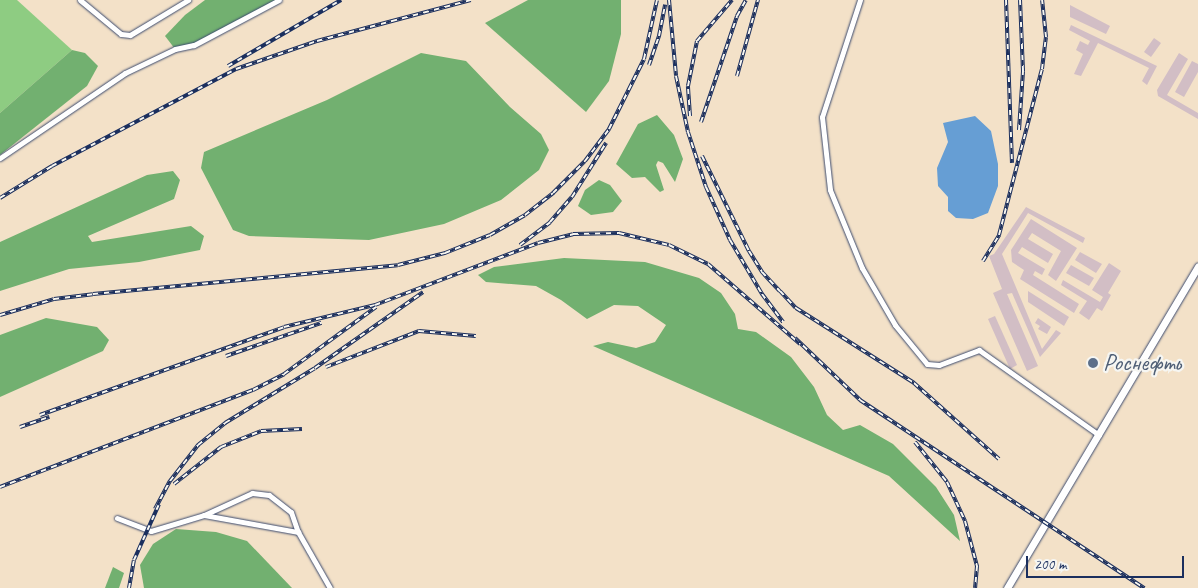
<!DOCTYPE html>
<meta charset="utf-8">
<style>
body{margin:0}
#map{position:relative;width:1198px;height:588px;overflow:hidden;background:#f3e1c8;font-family:Caveat,sans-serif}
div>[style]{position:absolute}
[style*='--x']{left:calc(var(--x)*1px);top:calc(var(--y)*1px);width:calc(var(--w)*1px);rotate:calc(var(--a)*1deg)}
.industrial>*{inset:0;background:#d2bec5}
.green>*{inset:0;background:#8ecc82}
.forest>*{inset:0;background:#72b070}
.water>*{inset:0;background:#669ed4}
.roads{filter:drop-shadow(0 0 1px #3b4a6e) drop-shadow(0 0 1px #3b4a6e)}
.street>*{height:5px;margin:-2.5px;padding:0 2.5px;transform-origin:2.5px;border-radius:2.5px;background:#fff}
.secondary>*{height:7px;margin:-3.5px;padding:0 3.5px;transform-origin:3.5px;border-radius:3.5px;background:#fff}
.rail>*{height:4px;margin-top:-2px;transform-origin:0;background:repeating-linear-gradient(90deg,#f6f6f2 0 5.5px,#1b2f5e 0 11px);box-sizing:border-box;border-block:1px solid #1b2f5e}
.dots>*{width:14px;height:14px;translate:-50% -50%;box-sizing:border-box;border:2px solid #f6f6f2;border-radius:50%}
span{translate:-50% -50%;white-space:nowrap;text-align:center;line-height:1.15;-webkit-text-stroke:4.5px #f6f6f2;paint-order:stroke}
.service-label{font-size:24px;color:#4e5e75}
.left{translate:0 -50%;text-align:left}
.scale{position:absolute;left:1026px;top:556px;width:158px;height:22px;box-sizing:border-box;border:2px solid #1b2f5e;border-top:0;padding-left:6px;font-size:15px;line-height:18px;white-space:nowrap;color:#1b2f5e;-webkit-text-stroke:4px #f6f6f2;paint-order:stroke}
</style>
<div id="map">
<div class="industrial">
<div style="clip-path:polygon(1070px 5px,1110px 26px,1106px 34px,1070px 17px)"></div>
<div style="clip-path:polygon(1071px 25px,1157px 66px,1147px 85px,1142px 81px,1149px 68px,1098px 43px,1081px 76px,1074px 74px,1083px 54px,1076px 50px,1080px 41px,1088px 45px,1090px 41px,1069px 30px)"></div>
<div style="clip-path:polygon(1154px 38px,1161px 43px,1151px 57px,1144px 52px)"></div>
<div style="clip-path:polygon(1179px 53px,1188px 59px,1167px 95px,1198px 113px,1198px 119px,1158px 96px,1157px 90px)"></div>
<div style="clip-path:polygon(1192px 61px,1198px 64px,1198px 72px,1184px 97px,1175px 92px)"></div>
<div style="clip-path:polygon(1026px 207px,1085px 238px,1083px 243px,1028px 213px,1002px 254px,1042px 349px,1056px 330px,1061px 333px,1040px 357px,1012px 293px,1007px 294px,1038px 366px,1027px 371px,993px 293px,1002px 289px,989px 256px,994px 254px)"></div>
<div style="clip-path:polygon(1031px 219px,1077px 248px,1056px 281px,1048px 275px,1061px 251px,1032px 233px,1028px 239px,1053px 254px,1048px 263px,1022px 247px,1018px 253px,1045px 269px,1042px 275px,1035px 271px,1033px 275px,1079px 304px,1074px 313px,1020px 279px,1024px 270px,1012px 262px,1011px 250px)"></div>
<div style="clip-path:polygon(1080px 252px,1102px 264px,1096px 273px,1075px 260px)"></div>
<div style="clip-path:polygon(1109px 263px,1121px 271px,1108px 293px,1111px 295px,1102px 311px,1097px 308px,1089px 320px,1079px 313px,1087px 301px,1061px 285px,1063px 280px,1100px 302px,1103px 297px,1092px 290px)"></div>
<div style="clip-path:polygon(1071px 265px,1094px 278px,1089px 286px,1066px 273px)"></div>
<div style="clip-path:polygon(1028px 291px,1069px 317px,1064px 326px,1028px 302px)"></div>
<div style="clip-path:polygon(995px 316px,1017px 365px,1010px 369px,988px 319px)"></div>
<div style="clip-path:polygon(1038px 318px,1051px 327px,1047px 334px,1038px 329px,1040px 326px,1035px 323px)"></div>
</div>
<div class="green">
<div style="clip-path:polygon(0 0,17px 0,72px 50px,0 113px)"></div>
</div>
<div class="forest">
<div style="clip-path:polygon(205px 0,279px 0,194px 45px,175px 49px,165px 36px,185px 15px)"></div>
<div style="clip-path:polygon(528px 0,621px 0,621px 34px,609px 81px,586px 112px,485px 23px)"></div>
<div style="clip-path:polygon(72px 50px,85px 53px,98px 66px,87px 86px,0 155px,0 113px)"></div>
<div style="clip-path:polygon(421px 53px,466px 61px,510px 107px,541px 134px,549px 150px,539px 170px,501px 200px,444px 224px,369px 240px,249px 236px,233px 230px,201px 168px,204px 152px,327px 100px)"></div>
<div style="clip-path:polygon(657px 115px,674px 135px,683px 159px,675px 182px,663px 163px,658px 161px,656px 165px,664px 190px,660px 192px,645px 177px,632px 178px,616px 164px,638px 124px)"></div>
<div style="clip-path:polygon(173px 171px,180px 180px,174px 199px,88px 236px,92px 242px,191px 226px,204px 236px,200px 250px,139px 262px,69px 269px,0 291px,0 242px,147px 175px)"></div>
<div style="clip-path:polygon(599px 180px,610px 185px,622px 201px,613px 212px,591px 215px,578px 206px,585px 190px)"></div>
<div style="clip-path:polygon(564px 258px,645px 262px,699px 278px,721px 293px,735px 314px,738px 329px,756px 332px,791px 357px,814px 387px,827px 415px,843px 430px,860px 425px,893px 444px,936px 487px,954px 515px,960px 541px,889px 476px,593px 346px,608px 342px,636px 348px,655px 342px,666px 325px,638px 306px,614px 305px,587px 319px,561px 300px,536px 286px,486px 282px,478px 275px,494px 267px)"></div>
<div style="clip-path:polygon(46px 318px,97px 327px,109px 340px,103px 351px,0 397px,0 335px)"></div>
<div style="clip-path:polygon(176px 529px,216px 532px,247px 541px,292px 588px,144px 588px,140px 565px,153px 544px)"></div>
<div style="clip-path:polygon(113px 567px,124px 573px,119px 588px,105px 588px)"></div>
</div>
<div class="water">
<div style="clip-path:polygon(975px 116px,991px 131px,998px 164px,998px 186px,988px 213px,973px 219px,956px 218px,948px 211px,948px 197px,938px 186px,937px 168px,948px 142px,943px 123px)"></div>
</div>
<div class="roads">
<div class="street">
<div style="--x:80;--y:0;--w:53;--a:39.7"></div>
<div style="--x:121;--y:34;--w:9;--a:6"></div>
<div style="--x:130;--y:35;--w:68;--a:-31.1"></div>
<div style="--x:860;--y:0;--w:123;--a:108"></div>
<div style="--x:822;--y:117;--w:73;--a:83.7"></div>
<div style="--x:830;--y:190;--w:84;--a:67.7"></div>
<div style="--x:862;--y:268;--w:66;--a:59.9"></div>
<div style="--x:895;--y:325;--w:50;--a:50.6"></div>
<div style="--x:927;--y:364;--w:12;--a:5"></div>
<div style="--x:939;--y:365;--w:43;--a:-20.6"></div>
<div style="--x:979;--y:350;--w:147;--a:35.3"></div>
<div style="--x:0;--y:158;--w:151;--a:-34.2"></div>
<div style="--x:125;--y:73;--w:55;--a:-25.6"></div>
<div style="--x:175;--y:49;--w:19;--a:-12"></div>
<div style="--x:194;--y:45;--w:96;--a:-27.9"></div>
<div style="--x:204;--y:515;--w:53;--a:-24.6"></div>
<div style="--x:252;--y:493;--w:17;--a:7"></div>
<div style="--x:269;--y:495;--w:28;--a:38"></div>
<div style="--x:291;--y:512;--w:21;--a:71"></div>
<div style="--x:117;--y:518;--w:36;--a:21"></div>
<div style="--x:151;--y:531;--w:55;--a:-16.8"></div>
<div style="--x:204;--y:515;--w:96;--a:10.3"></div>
<div style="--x:298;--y:532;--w:64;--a:60.3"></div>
</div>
<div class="secondary">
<div style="--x:1007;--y:588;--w:374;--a:-59.3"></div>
</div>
</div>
<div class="rail">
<div style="--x:669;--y:0;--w:76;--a:84.7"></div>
<div style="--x:676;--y:76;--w:57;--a:77.9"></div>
<div style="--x:688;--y:132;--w:58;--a:71.9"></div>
<div style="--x:706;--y:187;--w:58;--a:65.6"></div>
<div style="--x:730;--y:240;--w:63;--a:59.3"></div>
<div style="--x:762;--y:294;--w:35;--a:53"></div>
<div style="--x:1006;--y:0;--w:163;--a:87.9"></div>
<div style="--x:649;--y:65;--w:31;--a:-71"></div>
<div style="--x:659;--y:36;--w:32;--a:-79"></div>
<div style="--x:228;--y:66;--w:131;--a:-30.3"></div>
<div style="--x:737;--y:76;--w:79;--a:-74.6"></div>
<div style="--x:690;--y:116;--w:30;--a:-94"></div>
<div style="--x:688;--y:86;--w:46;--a:-78.7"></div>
<div style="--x:697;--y:41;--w:54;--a:-49.5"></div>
<div style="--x:701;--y:122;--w:112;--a:-71.2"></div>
<div style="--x:737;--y:16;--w:18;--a:-61"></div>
<div style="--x:1019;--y:130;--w:59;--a:-86.1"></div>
<div style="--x:1023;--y:71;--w:71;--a:-92.4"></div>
<div style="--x:702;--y:156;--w:106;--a:63.7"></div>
<div style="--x:749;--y:251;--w:25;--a:58"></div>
<div style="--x:762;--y:272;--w:26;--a:47"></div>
<div style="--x:780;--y:291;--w:23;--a:47"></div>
<div style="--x:796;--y:308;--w:140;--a:32.4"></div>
<div style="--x:914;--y:383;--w:114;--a:41.8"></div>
<div style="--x:0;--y:198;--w:61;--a:-31.6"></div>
<div style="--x:52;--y:166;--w:208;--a:-27.8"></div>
<div style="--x:236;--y:69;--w:86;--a:-19.1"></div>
<div style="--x:317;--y:41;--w:159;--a:-14.9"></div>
<div style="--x:520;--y:245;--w:38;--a:-37"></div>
<div style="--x:550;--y:222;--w:33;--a:-49"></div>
<div style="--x:572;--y:197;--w:64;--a:-57.8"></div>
<div style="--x:983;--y:261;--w:31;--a:-58"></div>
<div style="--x:999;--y:235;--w:171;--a:-75.5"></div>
<div style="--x:1042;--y:69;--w:32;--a:-83"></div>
<div style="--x:1046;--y:37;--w:37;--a:-96"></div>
<div style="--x:0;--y:315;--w:56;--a:-16.5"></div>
<div style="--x:54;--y:299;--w:39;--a:-7"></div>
<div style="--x:93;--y:294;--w:306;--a:-5.4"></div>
<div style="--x:398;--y:265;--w:49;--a:-14.3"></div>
<div style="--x:445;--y:253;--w:48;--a:-21.8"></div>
<div style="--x:490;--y:235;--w:40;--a:-29.7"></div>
<div style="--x:525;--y:215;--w:36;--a:-38"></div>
<div style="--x:553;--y:193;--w:45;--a:-45"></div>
<div style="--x:585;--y:161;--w:40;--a:-53"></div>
<div style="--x:609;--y:129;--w:78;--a:-63.4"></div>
<div style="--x:644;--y:59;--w:60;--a:-77.6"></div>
<div style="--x:795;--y:338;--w:90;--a:43.6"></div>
<div style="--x:860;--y:400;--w:341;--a:33.5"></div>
<div style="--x:226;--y:356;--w:101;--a:-19.2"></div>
<div style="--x:326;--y:367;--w:100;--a:-21.2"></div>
<div style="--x:419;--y:331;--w:57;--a:5"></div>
<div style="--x:40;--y:415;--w:259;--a:-19.8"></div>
<div style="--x:284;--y:327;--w:94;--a:-13.6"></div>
<div style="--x:375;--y:305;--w:174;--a:-20.8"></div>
<div style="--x:538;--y:243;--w:36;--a:-14"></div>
<div style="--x:573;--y:234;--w:46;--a:-1.2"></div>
<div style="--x:619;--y:233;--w:51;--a:13.5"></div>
<div style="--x:669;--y:245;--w:43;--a:26"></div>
<div style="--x:708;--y:264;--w:122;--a:41"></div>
<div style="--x:20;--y:427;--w:31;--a:-19"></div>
<div style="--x:915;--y:442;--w:51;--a:51.3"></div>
<div style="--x:947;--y:482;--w:43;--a:65.2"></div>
<div style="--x:965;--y:521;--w:47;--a:75.1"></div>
<div style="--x:977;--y:566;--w:22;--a:95"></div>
<div style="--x:174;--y:484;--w:60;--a:-38.2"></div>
<div style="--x:221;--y:447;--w:43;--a:-21.8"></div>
<div style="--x:261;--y:431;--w:41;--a:-2.8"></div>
<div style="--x:0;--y:487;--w:271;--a:-21"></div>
<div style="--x:253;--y:390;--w:35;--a:-27"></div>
<div style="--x:284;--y:374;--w:114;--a:-36.1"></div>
<div style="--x:155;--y:509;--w:32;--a:-62"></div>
<div style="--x:170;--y:481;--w:46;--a:-52.1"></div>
<div style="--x:198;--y:445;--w:35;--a:-39"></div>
<div style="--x:225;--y:423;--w:105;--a:-31.4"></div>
<div style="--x:315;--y:368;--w:132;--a:-35.1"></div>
<div style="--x:129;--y:588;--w:28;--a:-80"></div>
<div style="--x:134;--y:560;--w:61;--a:-65.9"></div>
</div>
<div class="dots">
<div style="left:1093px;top:363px;background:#5c6f8a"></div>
</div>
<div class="service-label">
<span class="left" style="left:1103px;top:363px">Роснефть</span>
</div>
<div class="scale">200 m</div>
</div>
